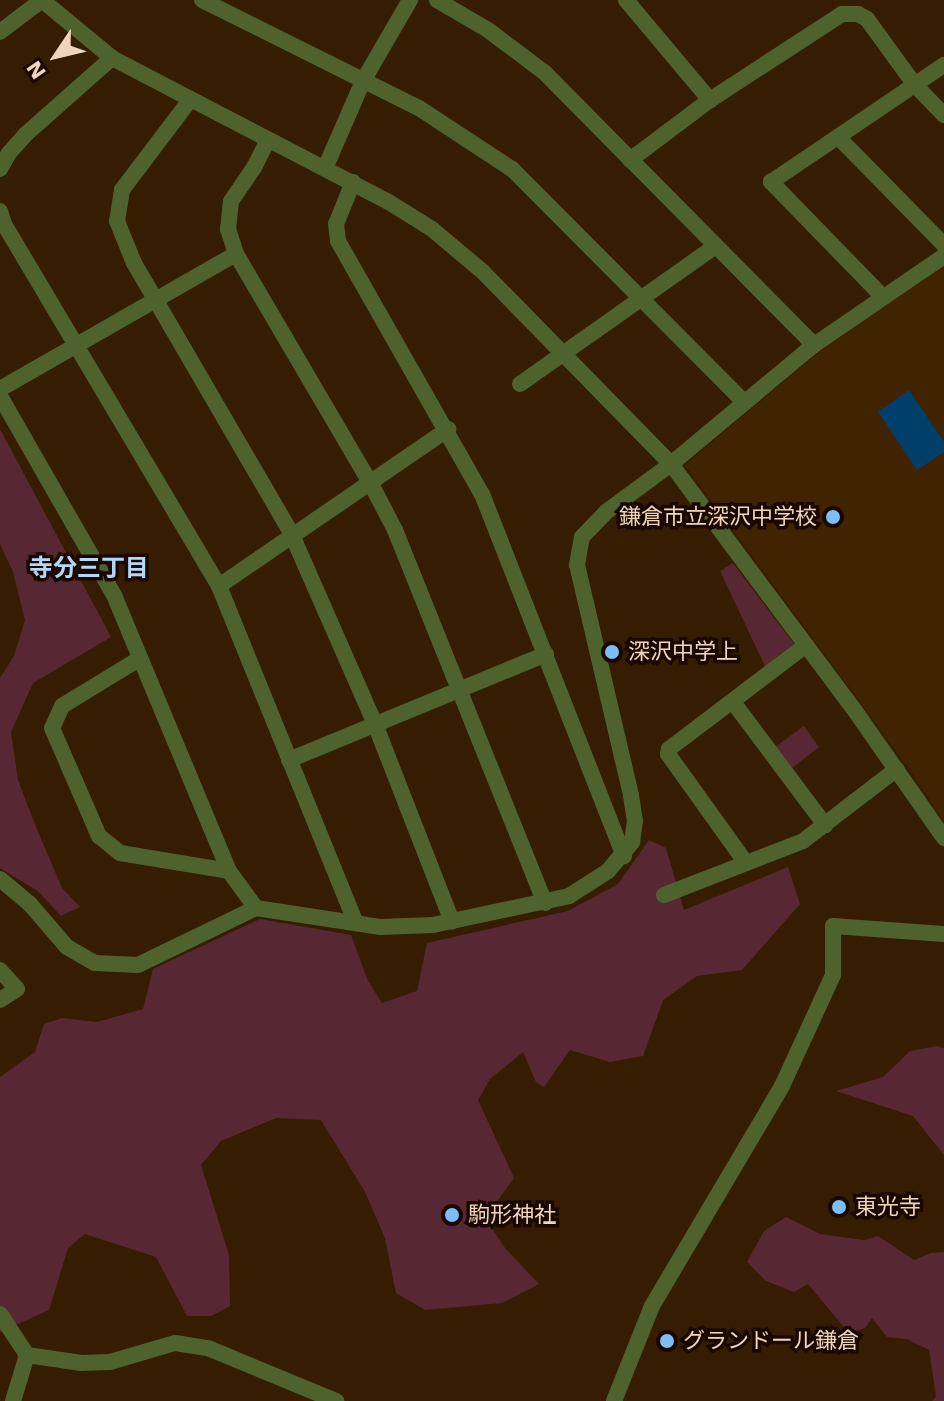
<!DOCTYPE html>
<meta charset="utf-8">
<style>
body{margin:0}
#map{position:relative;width:944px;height:1401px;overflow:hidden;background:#361d01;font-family:"Work Sans","Noto Sans JP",sans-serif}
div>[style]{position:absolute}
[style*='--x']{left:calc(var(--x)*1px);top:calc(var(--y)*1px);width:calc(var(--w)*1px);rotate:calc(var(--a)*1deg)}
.built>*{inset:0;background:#402401}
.green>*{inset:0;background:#572833}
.water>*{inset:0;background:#003f6a}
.street>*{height:16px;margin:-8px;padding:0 8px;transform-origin:8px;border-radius:8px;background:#4e622e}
.dots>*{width:22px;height:22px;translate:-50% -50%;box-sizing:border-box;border:4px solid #1a0800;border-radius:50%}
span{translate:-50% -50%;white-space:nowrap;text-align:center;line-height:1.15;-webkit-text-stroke:7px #1a0800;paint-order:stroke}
.poi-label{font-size:22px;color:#f1d5ba}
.right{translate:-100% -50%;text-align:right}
.left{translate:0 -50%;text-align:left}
.neighbourhood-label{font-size:24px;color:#b2d6f7;font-weight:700}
.north{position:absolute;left:16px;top:16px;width:80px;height:80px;-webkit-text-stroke:6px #1a0800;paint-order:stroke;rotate:235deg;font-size:22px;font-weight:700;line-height:32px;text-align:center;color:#f1d5ba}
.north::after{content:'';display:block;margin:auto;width:28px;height:36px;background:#f1d5ba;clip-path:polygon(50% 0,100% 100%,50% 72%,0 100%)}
</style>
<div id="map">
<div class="built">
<div style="clip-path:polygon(944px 266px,944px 822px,911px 771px,685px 465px,818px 353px)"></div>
</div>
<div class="green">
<div style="clip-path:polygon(0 429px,111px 637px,33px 683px,11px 732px,18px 780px,36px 827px,62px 888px,80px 907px,61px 916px,38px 891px,0 868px,0 678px,14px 656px,25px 620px,13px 572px,0 544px)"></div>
<div style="clip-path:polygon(733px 563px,794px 644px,765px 666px,720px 571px)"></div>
<div style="clip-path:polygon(804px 726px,819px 747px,791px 769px,775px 747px)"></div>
<div style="clip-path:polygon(649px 840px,666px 848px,684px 910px,788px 867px,800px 904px,742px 970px,697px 976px,663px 1000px,643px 1056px,610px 1062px,570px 1050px,544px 1087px,536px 1082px,523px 1052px,490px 1079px,478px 1100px,514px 1178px,485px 1218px,505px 1248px,539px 1284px,502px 1303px,425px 1310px,396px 1293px,385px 1238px,365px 1192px,321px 1120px,276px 1118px,221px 1141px,201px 1165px,229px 1255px,230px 1306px,211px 1316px,187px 1316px,156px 1257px,85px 1234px,68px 1248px,49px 1310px,0 1332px,0 1077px,35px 1052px,44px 1024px,62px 1018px,97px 1022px,143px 1009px,153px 969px,260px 919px,351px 935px,368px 981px,382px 1003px,417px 991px,427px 943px,568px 911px,618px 884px)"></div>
<div style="clip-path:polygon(937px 1046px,944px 1048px,944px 1155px,913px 1116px,836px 1091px,883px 1077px,910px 1051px)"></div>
<div style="clip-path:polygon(786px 1217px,820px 1234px,864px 1240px,878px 1236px,914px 1260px,931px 1253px,944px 1252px,944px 1401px,932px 1401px,936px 1397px,929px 1350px,907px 1339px,887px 1337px,872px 1318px,865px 1328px,849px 1333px,808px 1284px,794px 1292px,766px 1281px,747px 1262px,764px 1231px)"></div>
</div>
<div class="water">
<div style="clip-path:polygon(909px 390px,944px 442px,944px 452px,917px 470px,878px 412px)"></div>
</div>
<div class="street">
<div style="--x:42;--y:0;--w:91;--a:39.6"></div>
<div style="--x:112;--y:58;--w:310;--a:27.5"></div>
<div style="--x:387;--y:201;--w:53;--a:31.9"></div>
<div style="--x:432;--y:229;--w:67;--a:40.1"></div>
<div style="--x:483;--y:272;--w:269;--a:45.6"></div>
<div style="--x:671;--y:464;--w:304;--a:53.3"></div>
<div style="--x:853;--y:708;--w:159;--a:55"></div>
<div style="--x:202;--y:0;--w:242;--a:26.5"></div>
<div style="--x:419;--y:108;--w:111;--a:33.3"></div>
<div style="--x:512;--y:169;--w:329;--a:45.1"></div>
<div style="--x:437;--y:0;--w:59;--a:30.5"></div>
<div style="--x:488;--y:30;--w:70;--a:36.9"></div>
<div style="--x:544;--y:72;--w:384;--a:45.3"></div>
<div style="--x:626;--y:0;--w:131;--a:50"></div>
<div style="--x:0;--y:32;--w:53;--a:-37.3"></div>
<div style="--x:190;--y:100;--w:113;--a:127.1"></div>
<div style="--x:122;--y:190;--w:31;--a:99"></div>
<div style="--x:117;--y:221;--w:45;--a:68"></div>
<div style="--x:134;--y:263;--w:315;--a:59.8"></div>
<div style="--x:292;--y:535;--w:206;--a:66.3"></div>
<div style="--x:375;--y:724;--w:212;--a:68.7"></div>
<div style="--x:838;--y:137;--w:151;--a:45.5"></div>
<div style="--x:268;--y:140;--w:29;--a:117"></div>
<div style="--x:255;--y:166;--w:42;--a:124.4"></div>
<div style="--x:231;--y:201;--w:28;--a:96"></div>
<div style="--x:228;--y:229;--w:26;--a:72"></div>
<div style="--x:236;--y:254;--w:264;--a:59.6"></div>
<div style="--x:370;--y:482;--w:54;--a:62.5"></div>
<div style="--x:395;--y:530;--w:402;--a:68.1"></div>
<div style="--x:630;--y:160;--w:100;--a:-36.9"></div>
<div style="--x:710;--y:100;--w:158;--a:-33.1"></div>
<div style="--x:842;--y:14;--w:16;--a:0"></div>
<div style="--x:858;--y:14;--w:10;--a:29"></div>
<div style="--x:867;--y:19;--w:82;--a:54"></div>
<div style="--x:915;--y:85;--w:42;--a:46"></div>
<div style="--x:326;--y:166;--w:93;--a:-66.5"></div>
<div style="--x:363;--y:81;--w:94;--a:-59.9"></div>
<div style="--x:0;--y:169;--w:18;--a:-61"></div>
<div style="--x:9;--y:153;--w:25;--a:-48"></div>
<div style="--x:26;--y:134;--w:115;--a:-41.5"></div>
<div style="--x:353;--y:182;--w:45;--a:112"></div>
<div style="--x:336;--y:224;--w:17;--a:83"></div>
<div style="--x:338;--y:241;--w:291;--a:60.4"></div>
<div style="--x:482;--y:494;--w:389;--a:68.6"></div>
<div style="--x:0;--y:211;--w:14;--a:73"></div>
<div style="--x:4;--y:224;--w:421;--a:59.3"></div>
<div style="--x:219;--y:586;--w:364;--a:67.9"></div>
<div style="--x:883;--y:297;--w:161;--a:-134.2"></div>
<div style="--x:771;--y:182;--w:209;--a:-34.1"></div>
<div style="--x:520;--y:384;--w:237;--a:-35.2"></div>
<div style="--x:0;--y:389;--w:272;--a:-29.8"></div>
<div style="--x:0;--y:396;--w:229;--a:60.2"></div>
<div style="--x:114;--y:595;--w:299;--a:67.4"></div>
<div style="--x:229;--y:871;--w:46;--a:53.9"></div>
<div style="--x:256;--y:908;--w:125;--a:8.7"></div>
<div style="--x:380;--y:927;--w:53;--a:-2.2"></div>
<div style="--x:433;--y:925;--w:139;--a:-12"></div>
<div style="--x:569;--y:896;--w:46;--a:-32.7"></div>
<div style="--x:608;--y:871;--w:38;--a:-50"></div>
<div style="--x:632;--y:842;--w:21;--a:-82"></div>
<div style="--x:635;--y:821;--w:26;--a:-99"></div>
<div style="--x:631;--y:795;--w:236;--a:-103.2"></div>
<div style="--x:577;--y:565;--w:28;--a:-80"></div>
<div style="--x:582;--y:537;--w:35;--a:-46"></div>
<div style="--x:606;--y:512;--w:81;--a:-36.4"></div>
<div style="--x:671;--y:464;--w:186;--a:-39.8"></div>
<div style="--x:814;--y:345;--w:158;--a:-34.4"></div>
<div style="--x:219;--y:586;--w:278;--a:-34.4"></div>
<div style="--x:139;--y:659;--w:90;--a:148.6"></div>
<div style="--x:62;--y:706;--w:24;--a:114"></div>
<div style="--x:52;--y:728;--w:118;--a:66.5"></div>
<div style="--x:99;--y:836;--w:27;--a:39"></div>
<div style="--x:120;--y:853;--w:110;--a:9.4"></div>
<div style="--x:733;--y:702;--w:154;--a:53.2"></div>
<div style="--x:289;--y:760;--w:278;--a:-22.4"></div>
<div style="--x:746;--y:863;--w:134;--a:-125.6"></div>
<div style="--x:668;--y:754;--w:5;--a:-79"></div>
<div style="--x:669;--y:749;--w:172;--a:-37.2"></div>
<div style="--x:0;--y:879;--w:38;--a:40"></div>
<div style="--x:29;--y:903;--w:58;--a:49.2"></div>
<div style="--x:67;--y:947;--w:32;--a:30"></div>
<div style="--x:95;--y:963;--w:43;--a:2.7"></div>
<div style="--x:138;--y:965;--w:131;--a:-25.8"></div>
<div style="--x:664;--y:895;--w:149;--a:-21.2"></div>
<div style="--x:803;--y:841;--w:118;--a:-37.5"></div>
<div style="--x:0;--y:970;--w:25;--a:48"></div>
<div style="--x:17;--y:989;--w:20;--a:147"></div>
<div style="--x:0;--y:1314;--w:49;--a:56.6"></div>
<div style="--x:27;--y:1355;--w:48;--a:106.9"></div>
<div style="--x:27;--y:1355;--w:55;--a:8.4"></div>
<div style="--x:81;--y:1363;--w:29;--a:-2"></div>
<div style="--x:110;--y:1362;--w:68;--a:-16.3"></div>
<div style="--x:175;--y:1343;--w:33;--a:9"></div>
<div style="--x:208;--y:1348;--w:139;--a:22.5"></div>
<div style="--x:614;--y:1401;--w:102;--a:-68.2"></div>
<div style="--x:652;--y:1306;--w:256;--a:-59.4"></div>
<div style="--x:782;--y:1086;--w:122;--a:-65.3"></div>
<div style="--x:833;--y:975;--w:49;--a:-90"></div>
<div style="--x:833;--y:926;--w:111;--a:4.1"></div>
</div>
<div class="dots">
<div style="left:833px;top:517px;background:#7cbef9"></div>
<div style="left:612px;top:652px;background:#7cbef9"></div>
<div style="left:839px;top:1207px;background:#7cbef9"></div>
<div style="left:452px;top:1215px;background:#7cbef9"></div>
<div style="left:667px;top:1341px;background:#7cbef9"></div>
</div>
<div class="poi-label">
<span class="right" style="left:817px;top:517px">鎌倉市立深沢中学校</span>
<span class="left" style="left:628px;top:652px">深沢中学上</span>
<span class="left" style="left:855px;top:1207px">東光寺</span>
<span class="left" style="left:468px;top:1215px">駒形神社</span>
<span class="left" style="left:683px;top:1341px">グランドール鎌倉</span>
</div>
<div class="neighbourhood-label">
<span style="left:89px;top:569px">寺分三丁目</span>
</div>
<div class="north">N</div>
</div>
